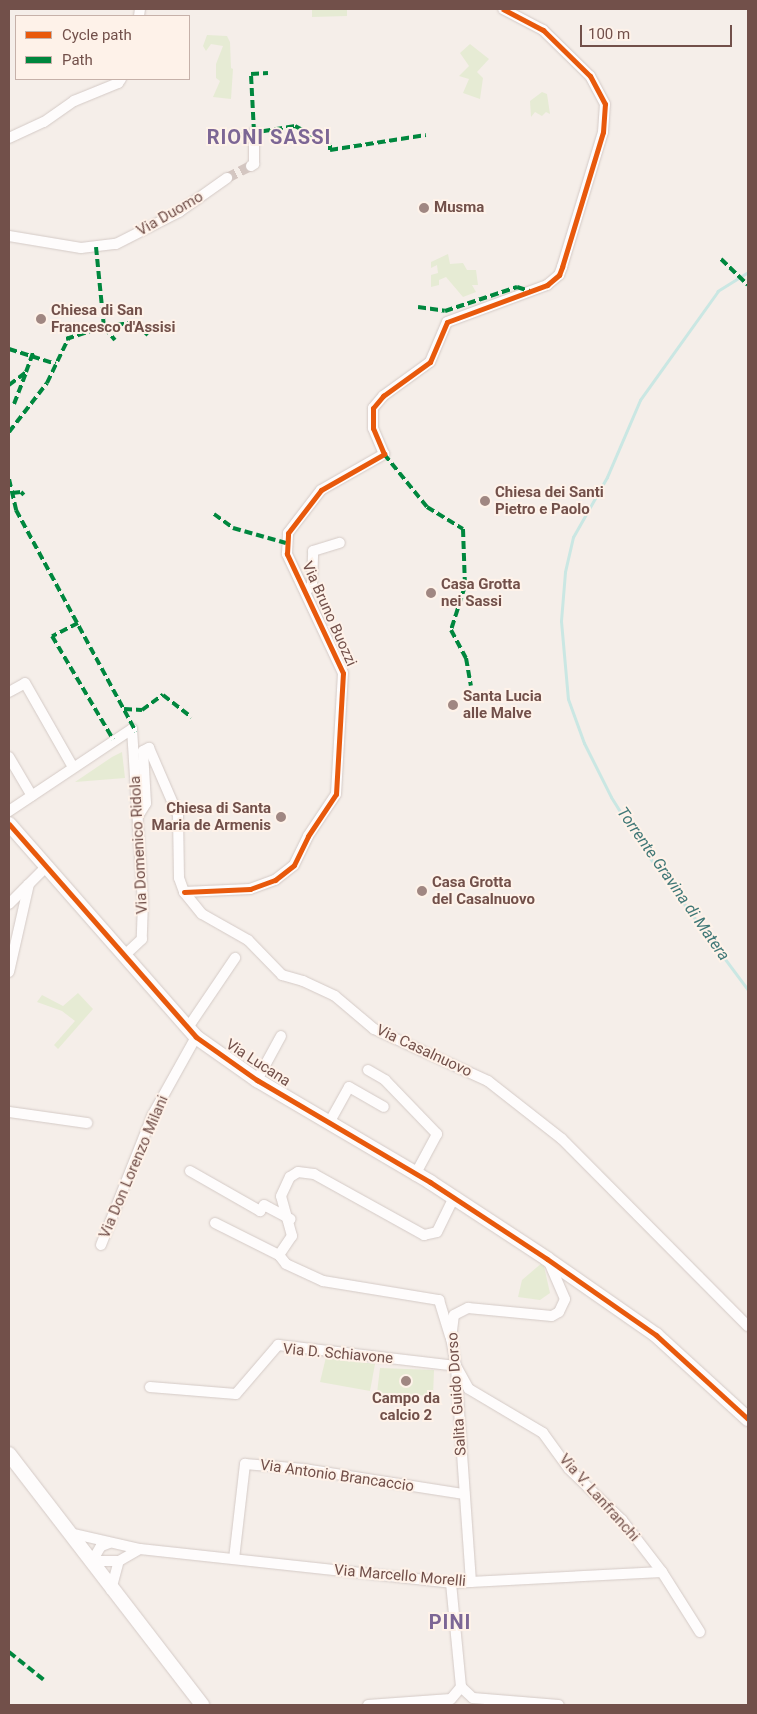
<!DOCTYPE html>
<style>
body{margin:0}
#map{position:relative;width:757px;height:1714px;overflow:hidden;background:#f5eee9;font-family:Roboto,sans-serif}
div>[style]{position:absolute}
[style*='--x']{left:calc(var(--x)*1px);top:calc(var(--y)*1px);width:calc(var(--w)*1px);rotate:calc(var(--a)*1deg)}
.green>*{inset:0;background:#e6ebd4}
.stream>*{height:3px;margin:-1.5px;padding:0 1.5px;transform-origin:1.5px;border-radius:1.5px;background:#cae7e3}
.street-tunnel>*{height:10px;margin-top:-5px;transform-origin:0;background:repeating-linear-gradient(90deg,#d4c6c1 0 10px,transparent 0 15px)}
.roads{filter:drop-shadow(0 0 1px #d4cac6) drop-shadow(0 0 1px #d4cac6)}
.street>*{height:10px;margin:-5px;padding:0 5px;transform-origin:5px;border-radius:5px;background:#fefcfc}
.secondary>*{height:14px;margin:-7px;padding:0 7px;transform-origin:7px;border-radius:7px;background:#fefcfc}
.quiet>*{height:4px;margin-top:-2px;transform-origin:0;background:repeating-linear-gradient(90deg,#00873e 0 8px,transparent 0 12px)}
.cycleway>*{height:5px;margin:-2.5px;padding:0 2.5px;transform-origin:2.5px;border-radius:2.5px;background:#e8590c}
.dots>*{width:14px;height:14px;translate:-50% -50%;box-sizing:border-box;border:2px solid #fef2e9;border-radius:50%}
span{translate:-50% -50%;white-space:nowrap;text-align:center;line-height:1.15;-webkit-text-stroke:4px #fef2e9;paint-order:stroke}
.poi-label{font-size:15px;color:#72504a;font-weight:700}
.left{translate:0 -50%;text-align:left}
.right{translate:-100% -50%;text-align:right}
.street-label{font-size:15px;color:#72504a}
.water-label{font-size:16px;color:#3f7776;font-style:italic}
.district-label{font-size:20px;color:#7c6695;font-weight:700;letter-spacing:1px}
.frame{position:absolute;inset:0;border:10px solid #72504a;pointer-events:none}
.legend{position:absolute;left:15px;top:15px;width:175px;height:65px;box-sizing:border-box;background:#fef2e9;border:1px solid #c6b1a9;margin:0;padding:6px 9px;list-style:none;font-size:15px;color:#72504a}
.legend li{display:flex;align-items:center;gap:10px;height:25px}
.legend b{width:25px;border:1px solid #c6b1a9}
.scale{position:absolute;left:580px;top:25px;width:152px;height:22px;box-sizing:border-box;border:2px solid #72504a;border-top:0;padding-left:6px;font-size:15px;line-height:18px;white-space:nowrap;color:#72504a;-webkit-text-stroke:4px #fef2e9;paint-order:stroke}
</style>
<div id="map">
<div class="green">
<div style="clip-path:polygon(312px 9px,347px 9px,347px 16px,312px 17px)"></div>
<div style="clip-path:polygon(207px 35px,227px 36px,230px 42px,231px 68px,233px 69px,231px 99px,213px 97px,220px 81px,216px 78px,216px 64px,223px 46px,211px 44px,206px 51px,203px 46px)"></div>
<div style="clip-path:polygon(470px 44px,489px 59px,477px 72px,483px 78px,480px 99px,463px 93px,469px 79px,459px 76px,469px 66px,460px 53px)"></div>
<div style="clip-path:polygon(542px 92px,547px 94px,550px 114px,546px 112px,542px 116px,535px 112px,531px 117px,530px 101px)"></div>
<div style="clip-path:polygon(448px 254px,450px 264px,463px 263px,467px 270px,476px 270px,478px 285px,472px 285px,476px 292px,463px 297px,446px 277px,439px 280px,439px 285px,431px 287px,431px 275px,438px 273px,437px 265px,431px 268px,431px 262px)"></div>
<div style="clip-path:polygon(122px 752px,125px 778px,75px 782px,112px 757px)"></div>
<div style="clip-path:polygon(78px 993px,93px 1009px,58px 1049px,54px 1045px,75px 1021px,62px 1011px,37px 1002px,42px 995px,63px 1006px)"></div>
<div style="clip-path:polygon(543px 1262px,550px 1293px,540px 1300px,518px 1297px,522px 1280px)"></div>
<div style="clip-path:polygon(326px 1357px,375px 1364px,370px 1391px,320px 1382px)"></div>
<div style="clip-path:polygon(380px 1368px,434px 1370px,433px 1396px,377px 1393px)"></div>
</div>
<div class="stream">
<div style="--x:748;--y:272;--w:36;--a:148"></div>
<div style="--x:718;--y:291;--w:134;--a:125.6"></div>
<div style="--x:640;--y:400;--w:84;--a:113.2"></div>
<div style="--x:607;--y:477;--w:69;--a:119.5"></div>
<div style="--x:573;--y:537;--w:36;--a:103"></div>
<div style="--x:565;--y:572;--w:49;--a:94.7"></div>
<div style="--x:561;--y:621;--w:78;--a:84.9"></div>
<div style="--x:568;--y:699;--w:47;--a:70"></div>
<div style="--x:584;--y:743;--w:60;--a:63.4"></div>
<div style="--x:611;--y:797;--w:62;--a:58.1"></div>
<div style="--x:644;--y:850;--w:174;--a:53.4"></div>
</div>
<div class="street-tunnel">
<div style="--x:227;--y:178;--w:27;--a:-27"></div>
</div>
<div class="roads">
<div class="street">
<div style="--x:139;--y:16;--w:7;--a:-82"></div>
<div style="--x:9;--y:138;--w:38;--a:-25"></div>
<div style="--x:44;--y:122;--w:37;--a:-35"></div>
<div style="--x:74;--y:101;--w:48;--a:-22.2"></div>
<div style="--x:118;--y:83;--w:5;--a:-53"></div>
<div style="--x:251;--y:166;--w:4;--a:-34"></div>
<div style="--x:254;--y:164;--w:32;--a:-90"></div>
<div style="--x:9;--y:236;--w:73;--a:9.5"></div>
<div style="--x:81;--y:248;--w:35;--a:-7"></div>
<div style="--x:116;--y:244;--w:71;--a:-26.9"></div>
<div style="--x:179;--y:212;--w:59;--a:-35.3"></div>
<div style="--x:306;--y:591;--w:8;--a:-45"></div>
<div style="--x:312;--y:585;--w:34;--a:-88"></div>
<div style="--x:313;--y:551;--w:28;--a:-17"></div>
<div style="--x:9;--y:692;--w:18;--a:-29"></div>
<div style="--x:25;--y:683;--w:97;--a:60.3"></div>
<div style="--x:9;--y:757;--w:45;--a:59.5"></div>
<div style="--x:9;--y:811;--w:148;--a:-33.7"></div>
<div style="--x:132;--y:729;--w:173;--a:86.4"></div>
<div style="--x:143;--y:902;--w:37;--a:92"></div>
<div style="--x:142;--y:939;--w:22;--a:137"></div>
<div style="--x:138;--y:816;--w:15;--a:-58"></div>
<div style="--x:146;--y:803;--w:52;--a:-93.3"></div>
<div style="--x:143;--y:751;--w:7;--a:-27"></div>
<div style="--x:149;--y:748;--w:73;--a:66.6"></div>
<div style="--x:178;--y:815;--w:63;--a:89.1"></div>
<div style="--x:179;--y:878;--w:15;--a:70"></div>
<div style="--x:184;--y:892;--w:28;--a:51"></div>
<div style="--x:202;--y:914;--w:53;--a:29.5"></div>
<div style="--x:248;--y:940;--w:49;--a:45.8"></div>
<div style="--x:282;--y:975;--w:22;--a:16"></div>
<div style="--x:303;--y:981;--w:35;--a:25"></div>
<div style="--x:335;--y:996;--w:51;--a:40.2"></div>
<div style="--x:374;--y:1029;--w:125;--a:24.5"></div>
<div style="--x:488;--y:1081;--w:94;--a:38.1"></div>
<div style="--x:562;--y:1139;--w:264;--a:45.2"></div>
<div style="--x:184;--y:892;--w:66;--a:-2.6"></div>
<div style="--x:250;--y:889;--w:27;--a:-20"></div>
<div style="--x:275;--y:880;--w:24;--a:-38"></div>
<div style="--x:294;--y:865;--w:32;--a:-64"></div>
<div style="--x:308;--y:836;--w:50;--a:-56.3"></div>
<div style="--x:336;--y:794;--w:121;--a:-86.7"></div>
<div style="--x:343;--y:673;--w:132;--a:-115.2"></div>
<div style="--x:287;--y:554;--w:21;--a:-87"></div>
<div style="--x:288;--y:533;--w:54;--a:-52.5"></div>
<div style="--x:321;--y:490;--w:73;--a:-29.7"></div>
<div style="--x:384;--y:454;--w:28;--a:-113"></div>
<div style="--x:373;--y:428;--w:20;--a:-90"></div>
<div style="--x:373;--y:408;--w:16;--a:-50"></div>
<div style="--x:383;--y:396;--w:58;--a:-35.9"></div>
<div style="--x:430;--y:362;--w:43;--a:-67"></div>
<div style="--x:447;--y:322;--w:107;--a:-20.3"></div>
<div style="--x:547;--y:285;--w:16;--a:-40"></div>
<div style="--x:559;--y:275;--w:9;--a:-69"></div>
<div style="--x:562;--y:267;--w:141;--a:-73.1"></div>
<div style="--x:603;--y:132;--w:28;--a:-86"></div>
<div style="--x:605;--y:104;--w:32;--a:-118"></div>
<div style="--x:590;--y:76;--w:66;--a:-135.6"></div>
<div style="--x:543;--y:30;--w:45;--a:-152.3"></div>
<div style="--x:9;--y:904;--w:27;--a:-45"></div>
<div style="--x:9;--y:972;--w:90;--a:-77.2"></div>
<div style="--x:29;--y:884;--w:24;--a:-45"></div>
<div style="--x:187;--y:1029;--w:86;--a:-55.9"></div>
<div style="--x:368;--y:1070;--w:20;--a:30"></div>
<div style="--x:385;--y:1080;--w:75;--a:46.1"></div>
<div style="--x:437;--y:1134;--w:47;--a:118.2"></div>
<div style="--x:257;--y:1080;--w:50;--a:-61.4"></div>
<div style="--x:9;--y:1112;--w:79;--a:8"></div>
<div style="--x:329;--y:1123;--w:41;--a:-60.9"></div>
<div style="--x:349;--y:1087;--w:40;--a:29.7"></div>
<div style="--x:190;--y:1171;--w:81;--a:29.7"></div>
<div style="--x:260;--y:1211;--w:7;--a:-56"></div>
<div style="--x:264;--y:1205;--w:30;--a:28"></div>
<div style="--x:215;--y:1223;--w:72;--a:26.6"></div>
<div style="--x:279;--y:1255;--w:11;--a:52"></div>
<div style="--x:286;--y:1264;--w:41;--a:24.7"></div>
<div style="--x:323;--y:1281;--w:118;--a:9.3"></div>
<div style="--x:439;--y:1300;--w:38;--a:73"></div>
<div style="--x:101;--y:1245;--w:139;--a:-68.4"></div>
<div style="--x:152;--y:1116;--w:90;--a:-60.9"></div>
<div style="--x:279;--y:1255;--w:23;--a:-56"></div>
<div style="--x:292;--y:1236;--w:41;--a:-105.4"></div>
<div style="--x:281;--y:1196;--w:21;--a:-65"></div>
<div style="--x:290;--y:1177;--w:9;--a:-32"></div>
<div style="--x:298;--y:1172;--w:16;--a:7"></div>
<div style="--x:314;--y:1174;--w:126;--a:29"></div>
<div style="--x:424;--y:1235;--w:13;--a:-13"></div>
<div style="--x:437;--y:1232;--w:39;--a:-64"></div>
<div style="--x:150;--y:1387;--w:86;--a:4.7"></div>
<div style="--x:236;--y:1394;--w:65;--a:-49.4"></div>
<div style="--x:278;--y:1345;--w:179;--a:6.7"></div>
<div style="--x:456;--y:1366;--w:26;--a:61"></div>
<div style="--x:469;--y:1389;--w:86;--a:30.7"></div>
<div style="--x:543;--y:1433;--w:44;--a:54.2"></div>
<div style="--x:569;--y:1469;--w:74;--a:43.9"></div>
<div style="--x:622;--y:1520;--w:66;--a:52.4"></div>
<div style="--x:662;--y:1572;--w:71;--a:57.7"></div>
<div style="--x:70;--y:1533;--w:72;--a:12.9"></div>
<div style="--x:140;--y:1549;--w:313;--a:6.2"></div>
<div style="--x:451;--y:1583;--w:211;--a:-3"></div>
<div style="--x:109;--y:1543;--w:9;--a:159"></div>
<div style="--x:101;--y:1546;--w:17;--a:121"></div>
<div style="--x:92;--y:1561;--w:27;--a:0"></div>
<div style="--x:119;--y:1561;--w:24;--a:-30"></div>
<div style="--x:234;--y:1559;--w:96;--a:-83.4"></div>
<div style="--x:245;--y:1464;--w:59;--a:4.8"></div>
<div style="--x:304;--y:1469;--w:162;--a:8.9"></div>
<div style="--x:471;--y:1582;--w:217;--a:-94"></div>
<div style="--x:456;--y:1366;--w:27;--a:-100"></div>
<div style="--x:451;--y:1339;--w:24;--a:-83"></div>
<div style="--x:454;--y:1315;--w:16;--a:-27"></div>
<div style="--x:468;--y:1308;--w:84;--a:5.4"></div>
<div style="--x:552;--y:1316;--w:8;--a:-30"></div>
<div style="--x:559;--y:1312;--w:14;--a:-65"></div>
<div style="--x:565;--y:1299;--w:40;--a:-113.4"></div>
<div style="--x:451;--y:1583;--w:104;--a:84.5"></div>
<div style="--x:111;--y:1590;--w:30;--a:-75"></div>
<div style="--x:461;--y:1687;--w:16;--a:43"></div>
<div style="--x:473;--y:1698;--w:86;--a:4.7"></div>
<div style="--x:368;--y:1705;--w:83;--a:-4.1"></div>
<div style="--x:451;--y:1699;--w:16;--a:-50"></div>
</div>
<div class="secondary">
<div style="--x:9;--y:824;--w:283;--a:48.7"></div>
<div style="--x:196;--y:1037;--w:75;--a:35.2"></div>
<div style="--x:257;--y:1080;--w:201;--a:30.5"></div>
<div style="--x:430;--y:1182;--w:140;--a:33.3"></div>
<div style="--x:547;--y:1259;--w:133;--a:34.9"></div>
<div style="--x:656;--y:1335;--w:125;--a:42.4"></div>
<div style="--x:9;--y:1454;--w:317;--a:52.4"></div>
</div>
</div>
<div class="quiet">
<div style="--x:254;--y:132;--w:58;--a:-93"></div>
<div style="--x:251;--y:74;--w:17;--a:-3"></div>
<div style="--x:239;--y:135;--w:57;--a:-9.1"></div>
<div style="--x:295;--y:126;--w:40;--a:28"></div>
<div style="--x:330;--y:145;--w:5;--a:90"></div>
<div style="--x:330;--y:150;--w:97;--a:-8.9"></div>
<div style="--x:96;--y:247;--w:80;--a:84.3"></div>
<div style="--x:104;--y:327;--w:17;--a:50"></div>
<div style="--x:721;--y:259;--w:37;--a:44"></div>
<div style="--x:418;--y:307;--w:27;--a:8"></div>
<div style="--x:445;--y:311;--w:76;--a:-18.4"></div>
<div style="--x:517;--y:287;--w:13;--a:18"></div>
<div style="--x:66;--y:339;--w:40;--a:-18"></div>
<div style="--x:104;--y:327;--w:30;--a:-9"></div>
<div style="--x:134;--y:322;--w:19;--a:43"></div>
<div style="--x:9;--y:349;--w:49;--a:17.7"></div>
<div style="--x:9;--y:385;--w:21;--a:-37"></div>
<div style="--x:26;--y:372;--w:23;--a:-70"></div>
<div style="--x:14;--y:404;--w:34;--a:-69"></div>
<div style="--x:9;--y:432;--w:62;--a:-52.2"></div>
<div style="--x:47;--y:383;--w:51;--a:-64.4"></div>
<div style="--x:384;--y:454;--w:68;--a:50.9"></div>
<div style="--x:427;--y:507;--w:42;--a:31.4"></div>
<div style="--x:463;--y:529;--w:57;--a:88"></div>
<div style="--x:465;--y:586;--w:46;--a:107.7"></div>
<div style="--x:451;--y:630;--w:32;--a:62"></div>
<div style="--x:466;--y:658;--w:28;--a:80"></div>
<div style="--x:9;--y:479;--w:32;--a:77"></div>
<div style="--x:16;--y:510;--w:252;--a:61.6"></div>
<div style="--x:12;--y:493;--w:9;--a:-6"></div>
<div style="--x:21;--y:492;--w:4;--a:45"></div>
<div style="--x:214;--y:514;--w:24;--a:36"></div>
<div style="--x:233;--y:528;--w:55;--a:15.8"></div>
<div style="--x:78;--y:623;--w:29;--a:153"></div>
<div style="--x:52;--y:636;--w:120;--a:59.4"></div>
<div style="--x:124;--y:709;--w:18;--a:3"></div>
<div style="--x:142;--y:710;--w:26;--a:-36"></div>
<div style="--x:163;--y:695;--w:36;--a:38"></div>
<div style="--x:9;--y:1652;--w:45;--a:38.7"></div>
</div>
<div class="cycleway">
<div style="--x:9;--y:824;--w:283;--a:48.7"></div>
<div style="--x:196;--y:1037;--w:75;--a:35.2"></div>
<div style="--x:257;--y:1080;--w:201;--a:30.5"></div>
<div style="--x:430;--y:1182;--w:140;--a:33.3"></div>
<div style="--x:547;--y:1259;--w:133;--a:34.9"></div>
<div style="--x:656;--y:1335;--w:125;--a:42.4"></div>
<div style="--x:184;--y:892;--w:66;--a:-2.6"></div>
<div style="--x:250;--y:889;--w:27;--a:-20"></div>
<div style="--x:275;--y:880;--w:24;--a:-38"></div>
<div style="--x:294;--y:865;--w:32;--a:-64"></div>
<div style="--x:308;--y:836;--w:50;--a:-56.3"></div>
<div style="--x:336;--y:794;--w:121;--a:-86.7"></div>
<div style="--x:343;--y:673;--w:132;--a:-115.2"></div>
<div style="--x:287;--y:554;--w:21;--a:-87"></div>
<div style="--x:288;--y:533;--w:54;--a:-52.5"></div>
<div style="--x:321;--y:490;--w:73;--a:-29.7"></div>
<div style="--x:384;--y:454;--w:28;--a:-113"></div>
<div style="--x:373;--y:428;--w:20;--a:-90"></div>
<div style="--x:373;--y:408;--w:16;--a:-50"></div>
<div style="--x:383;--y:396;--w:58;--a:-35.9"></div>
<div style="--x:430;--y:362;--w:43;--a:-67"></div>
<div style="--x:447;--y:322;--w:107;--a:-20.3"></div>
<div style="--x:547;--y:285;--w:16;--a:-40"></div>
<div style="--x:559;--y:275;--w:9;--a:-69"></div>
<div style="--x:562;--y:267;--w:141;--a:-73.1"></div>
<div style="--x:603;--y:132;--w:28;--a:-86"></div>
<div style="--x:605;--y:104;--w:32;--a:-118"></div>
<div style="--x:590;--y:76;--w:66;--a:-135.6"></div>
<div style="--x:543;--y:30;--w:45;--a:-152.3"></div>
</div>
<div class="dots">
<div style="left:424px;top:208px;background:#a08782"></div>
<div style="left:41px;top:319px;background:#a08782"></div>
<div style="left:485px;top:501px;background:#a08782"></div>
<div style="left:431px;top:593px;background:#a08782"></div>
<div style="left:453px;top:705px;background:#a08782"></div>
<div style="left:281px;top:817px;background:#a08782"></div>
<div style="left:422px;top:891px;background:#a08782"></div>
<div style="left:406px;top:1381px;background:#a08782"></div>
</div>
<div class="poi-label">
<span class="left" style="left:434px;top:208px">Musma</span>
<span class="left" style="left:51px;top:319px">Chiesa di San<br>Francesco d'Assisi</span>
<span class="left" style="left:495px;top:501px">Chiesa dei Santi<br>Pietro e Paolo</span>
<span class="left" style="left:441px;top:593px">Casa Grotta<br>nei Sassi</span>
<span class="left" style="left:463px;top:705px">Santa Lucia<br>alle Malve</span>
<span class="right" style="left:271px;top:817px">Chiesa di Santa<br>Maria de Armenis</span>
<span class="left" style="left:432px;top:891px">Casa Grotta<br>del Casalnuovo</span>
<span style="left:406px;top:1407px">Campo da<br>calcio 2</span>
</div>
<div class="street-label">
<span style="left:170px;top:214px;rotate:-30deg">Via Duomo</span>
<span style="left:329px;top:614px;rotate:66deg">Via Bruno Buozzi</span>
<span style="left:139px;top:845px;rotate:-93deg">Via Domenico Ridola</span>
<span style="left:424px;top:1051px;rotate:25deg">Via Casalnuovo</span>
<span style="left:258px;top:1063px;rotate:33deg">Via Lucana</span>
<span style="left:134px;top:1167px;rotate:-67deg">Via Don Lorenzo Milani</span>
<span style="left:338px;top:1354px;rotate:5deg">Via D. Schiavone</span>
<span style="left:457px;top:1394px;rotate:-94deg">Salita Guido Dorso</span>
<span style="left:337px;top:1476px;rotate:8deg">Via Antonio Brancaccio</span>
<span style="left:599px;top:1498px;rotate:48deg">Via V. Lanfranchi</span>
<span style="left:400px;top:1576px;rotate:5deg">Via Marcello Morelli</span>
</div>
<div class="water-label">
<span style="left:673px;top:884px;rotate:55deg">Torrente Gravina di Matera</span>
</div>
<div class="district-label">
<span style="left:269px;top:137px">RIONI SASSI</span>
<span style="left:450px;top:1622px">PINI</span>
</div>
<div class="frame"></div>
<ul class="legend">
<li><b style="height:6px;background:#e8590c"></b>Cycle path</li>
<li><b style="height:6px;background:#00873e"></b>Path</li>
</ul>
<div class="scale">100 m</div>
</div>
